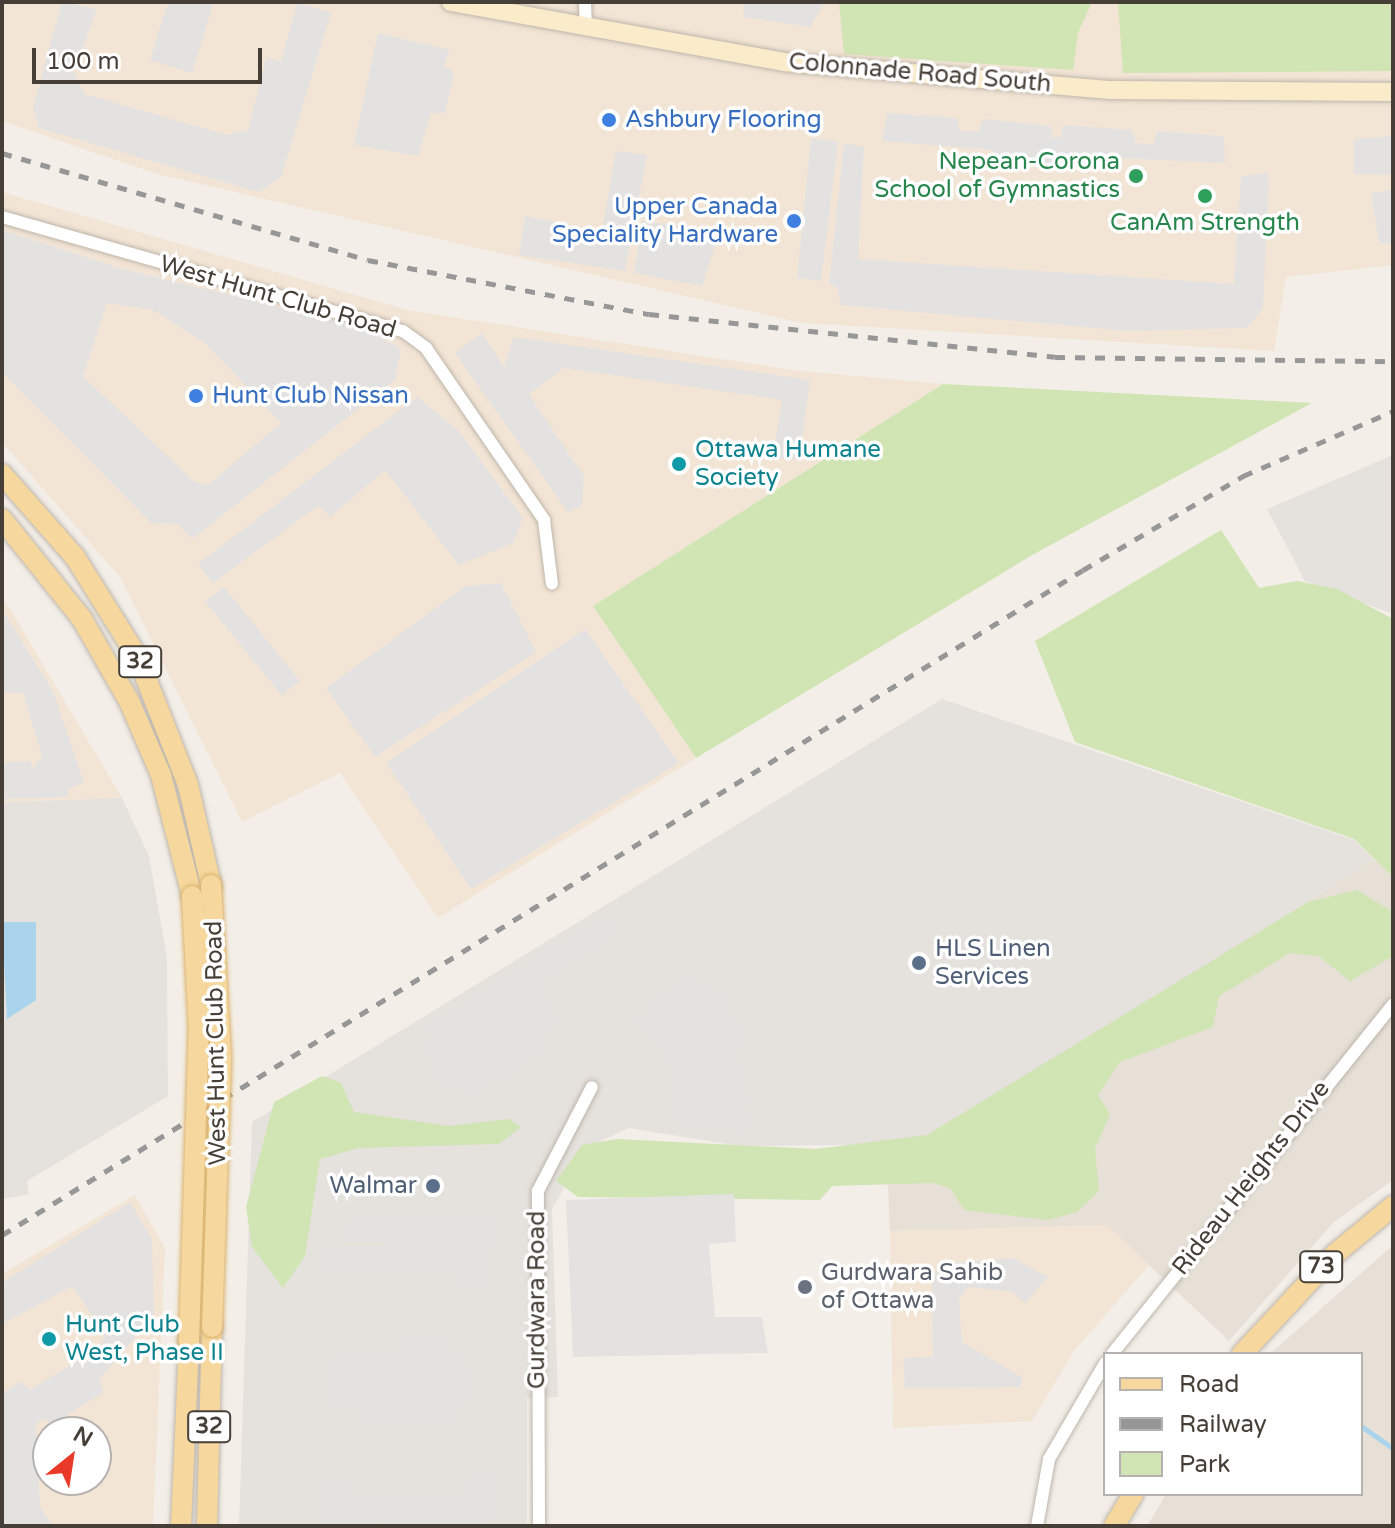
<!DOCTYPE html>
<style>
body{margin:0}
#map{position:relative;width:1395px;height:1528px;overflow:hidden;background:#f3efe8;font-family:"Varela Round",sans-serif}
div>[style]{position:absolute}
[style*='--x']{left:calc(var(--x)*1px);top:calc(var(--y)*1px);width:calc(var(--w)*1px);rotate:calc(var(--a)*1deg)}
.residential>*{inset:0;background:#e6e0d7}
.commercial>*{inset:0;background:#f3e5d5}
.industrial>*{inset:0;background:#e5e1dd}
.green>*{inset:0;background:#d1e4b4}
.parking>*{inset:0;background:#e4e2e0}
.water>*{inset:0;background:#a9d4eb}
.stream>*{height:5px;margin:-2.5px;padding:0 2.5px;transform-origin:2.5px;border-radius:2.5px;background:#a9d4eb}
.roads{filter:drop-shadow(0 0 2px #beb6ac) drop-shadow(0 0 2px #beb6ac)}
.street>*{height:12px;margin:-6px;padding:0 6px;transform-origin:6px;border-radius:6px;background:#fff}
.secondary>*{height:18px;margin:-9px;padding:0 9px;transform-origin:9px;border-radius:9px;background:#faeccb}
.primary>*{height:20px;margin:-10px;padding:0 10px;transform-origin:10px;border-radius:10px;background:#f6d89e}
.rail>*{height:5px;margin-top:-2.5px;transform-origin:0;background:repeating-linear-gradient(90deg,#979797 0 10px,transparent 0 20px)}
.bridges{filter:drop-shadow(0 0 2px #dbb36e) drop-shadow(0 0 2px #dbb36e)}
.primary-bridge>*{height:20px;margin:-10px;padding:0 10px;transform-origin:10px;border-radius:10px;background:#f6d89e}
.dots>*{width:22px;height:22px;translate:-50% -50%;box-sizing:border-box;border:4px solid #fff;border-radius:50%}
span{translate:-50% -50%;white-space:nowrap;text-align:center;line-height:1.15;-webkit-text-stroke:7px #fff;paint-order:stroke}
.shield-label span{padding:2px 6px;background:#fff;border:2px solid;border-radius:6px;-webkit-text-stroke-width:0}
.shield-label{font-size:22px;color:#463f37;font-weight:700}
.street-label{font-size:24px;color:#463f37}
.shop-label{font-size:24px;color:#366cbe}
.left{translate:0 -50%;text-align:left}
.right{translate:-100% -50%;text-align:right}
.leisure-label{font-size:24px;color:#27864d}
.culture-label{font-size:24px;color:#0d838f}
.service-label{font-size:24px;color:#4e5e75}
.worship-label{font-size:24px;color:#5b616d}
.frame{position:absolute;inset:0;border:4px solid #463f37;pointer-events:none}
.legend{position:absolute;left:1103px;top:1352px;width:260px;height:144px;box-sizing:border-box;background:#fff;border:2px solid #b5b2af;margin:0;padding:10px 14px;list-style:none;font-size:24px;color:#463f37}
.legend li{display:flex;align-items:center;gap:16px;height:40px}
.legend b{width:40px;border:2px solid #b5b2af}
.north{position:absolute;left:32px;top:1416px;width:80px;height:80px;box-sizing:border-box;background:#fff;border:2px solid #b5b2af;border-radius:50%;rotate:30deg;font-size:22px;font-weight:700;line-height:32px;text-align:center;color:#463f37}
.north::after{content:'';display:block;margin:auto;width:28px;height:36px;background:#e93a29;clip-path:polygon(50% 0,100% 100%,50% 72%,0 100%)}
.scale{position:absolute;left:32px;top:48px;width:230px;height:36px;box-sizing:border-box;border:4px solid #463f37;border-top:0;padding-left:10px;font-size:24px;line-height:28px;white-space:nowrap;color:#463f37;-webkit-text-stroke:6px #fff;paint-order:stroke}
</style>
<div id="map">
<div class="residential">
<div style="clip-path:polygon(1374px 859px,1393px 877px,1393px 1180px,1333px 1223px,1229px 1341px,1107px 1225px,890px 1231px,886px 1144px,928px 1144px)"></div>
<div style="clip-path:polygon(1393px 1245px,1393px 1526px,1147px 1526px,1166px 1494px,1361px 1494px,1361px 1354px,1270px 1354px)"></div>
</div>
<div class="commercial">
<div style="clip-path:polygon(2px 2px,1393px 2px,1393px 265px,1286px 277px,1274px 351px,802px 323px,157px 174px,2px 121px)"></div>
<div style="clip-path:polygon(2px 192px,407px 310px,793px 370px,943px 384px,593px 606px,696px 758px,438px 918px,340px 773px,242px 822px,120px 577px,2px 442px)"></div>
<div style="clip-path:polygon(2px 598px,12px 612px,122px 798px,2px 802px)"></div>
<div style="clip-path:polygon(evenodd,135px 1195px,165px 1248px,153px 1526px,2px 1526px,2px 1274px,135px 1195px,48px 1432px,96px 1432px,96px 1480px,48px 1480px,48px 1432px)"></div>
<div style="clip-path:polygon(1107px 1225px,1149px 1265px,1074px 1351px,1032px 1421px,893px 1428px,890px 1231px)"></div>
</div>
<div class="industrial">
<div style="clip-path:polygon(1393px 455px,1393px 614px,1305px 581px,1267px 509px)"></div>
<div style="clip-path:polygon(942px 699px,1354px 840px,1374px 859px,928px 1144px,739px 1146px,629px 1128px,588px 1147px,552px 1209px,558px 1397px,527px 1398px,527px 1526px,239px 1526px,252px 1122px)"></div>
<div style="clip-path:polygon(122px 798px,149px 856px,167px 958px,168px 1096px,27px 1181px,29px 1194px,2px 1199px,2px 802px)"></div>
</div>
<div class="green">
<div style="clip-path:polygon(839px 2px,1092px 2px,1078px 33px,1073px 70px,844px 54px)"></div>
<div style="clip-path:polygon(1118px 2px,1393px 2px,1393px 71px,1123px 73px)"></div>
<div style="clip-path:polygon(943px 384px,1312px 403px,1034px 554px,696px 758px,593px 606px)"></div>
<div style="clip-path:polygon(1221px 530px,1259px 588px,1297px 581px,1337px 589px,1393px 619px,1393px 877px,1354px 839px,1075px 742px,1035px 641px)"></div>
<div style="clip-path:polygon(1357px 890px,1393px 912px,1393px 956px,1350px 981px,1318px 956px,1290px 953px,1219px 996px,1213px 1027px,1120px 1062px,1098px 1095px,1110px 1114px,1095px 1149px,1099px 1191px,1077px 1212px,1048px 1220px,964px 1210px,950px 1188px,932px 1183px,832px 1186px,820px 1200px,578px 1197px,556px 1181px,582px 1145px,617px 1139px,816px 1149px,927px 1135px,1308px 902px)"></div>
<div style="clip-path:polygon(322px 1076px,341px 1083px,354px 1112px,449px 1126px,509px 1119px,521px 1127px,499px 1144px,358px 1148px,320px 1159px,305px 1256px,283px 1288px,252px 1247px,246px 1207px,274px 1102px)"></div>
</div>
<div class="parking">
<div style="clip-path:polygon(62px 2px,97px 9px,74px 72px,84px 94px,227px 135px,248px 130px,266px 58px,281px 61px,298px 2px,331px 13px,281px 177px,259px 192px,39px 128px,33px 107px)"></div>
<div style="clip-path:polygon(168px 2px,214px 2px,192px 73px,150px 60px)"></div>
<div style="clip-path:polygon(743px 2px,825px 2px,810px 27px,744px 17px)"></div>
<div style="clip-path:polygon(378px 33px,450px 50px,444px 66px,454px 72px,445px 113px,431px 113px,418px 156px,354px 145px)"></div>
<div style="clip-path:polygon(887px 113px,957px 118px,960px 131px,978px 131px,984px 119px,1051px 126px,1052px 138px,1061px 137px,1063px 125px,1132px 130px,1136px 143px,1153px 144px,1158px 131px,1224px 136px,1225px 163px,1116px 158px,1108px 169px,996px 161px,993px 150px,882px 141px)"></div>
<div style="clip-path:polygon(1393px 136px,1393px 175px,1354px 174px,1354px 139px)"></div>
<div style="clip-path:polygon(811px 138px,838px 142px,821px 281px,797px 278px)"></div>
<div style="clip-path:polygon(844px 143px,864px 147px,858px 259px,1234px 284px,1241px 176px,1269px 173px,1263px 308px,1247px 328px,1127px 331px,840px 305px,838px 288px,829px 284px)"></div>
<div style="clip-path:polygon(616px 151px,647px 155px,625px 271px,519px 255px,525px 216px,602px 231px)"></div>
<div style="clip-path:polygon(1393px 190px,1393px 243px,1379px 243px,1371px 193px)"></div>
<div style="clip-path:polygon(642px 221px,720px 231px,702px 286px,634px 273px)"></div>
<div style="clip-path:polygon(evenodd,2px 230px,116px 267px,359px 327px,401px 348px,395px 380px,192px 539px,178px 524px,151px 523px,2px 372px,2px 230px,107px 303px,153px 310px,206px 344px,281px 423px,207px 486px,192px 480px,83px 376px,107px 303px)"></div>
<div style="clip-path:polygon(482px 333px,504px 367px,514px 337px,810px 380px,799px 460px,773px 458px,782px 400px,564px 368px,529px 394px,584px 476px,582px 505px,568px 512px,455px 353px)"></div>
<div style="clip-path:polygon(417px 397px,458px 430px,523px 518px,513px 543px,459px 565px,385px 470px,330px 517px,319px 505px,213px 583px,198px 564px)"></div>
<div style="clip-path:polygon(501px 583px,536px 652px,375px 757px,326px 688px,466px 586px)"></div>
<div style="clip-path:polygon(224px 587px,300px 681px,282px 696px,205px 601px)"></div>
<div style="clip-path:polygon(2px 609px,53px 692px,84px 782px,68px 789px,68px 797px,2px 799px,2px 762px,31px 761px,33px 769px,42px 756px,23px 693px,2px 693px)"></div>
<div style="clip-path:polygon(585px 629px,679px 763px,471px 889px,386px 763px)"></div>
<div style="clip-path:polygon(604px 917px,616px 936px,537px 984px,560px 1023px,539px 1036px,546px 1049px,467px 1098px,458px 1084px,448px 1090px,422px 1048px,434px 1040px,426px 1026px)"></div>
<div style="clip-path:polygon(693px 974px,701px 986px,710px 980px,746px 1036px,736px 1043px,750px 1133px,677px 1123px,669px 1061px,636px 1025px,656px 997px)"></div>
<div style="clip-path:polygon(734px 1194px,736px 1242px,709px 1244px,715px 1317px,762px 1317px,768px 1353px,573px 1357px,566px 1200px)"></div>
<div style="clip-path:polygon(130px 1202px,152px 1239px,154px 1315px,99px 1380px,104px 1392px,53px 1424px,42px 1418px,36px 1425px,40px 1507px,53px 1526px,2px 1526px,2px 1393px,21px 1381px,30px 1390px,89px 1354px,95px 1358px,105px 1336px,73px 1286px,2px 1324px,2px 1283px)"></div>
<div style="clip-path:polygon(493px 1213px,494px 1240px,343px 1242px,352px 1218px)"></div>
<div style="clip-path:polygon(489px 1243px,491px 1287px,461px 1289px,459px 1273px,316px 1268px,318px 1248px)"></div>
<div style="clip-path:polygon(1012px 1258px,1048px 1277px,1025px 1303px,1012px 1292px,969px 1287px,959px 1299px,962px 1342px,1022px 1377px,1021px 1387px,905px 1388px,903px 1358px,933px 1357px,932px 1274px,953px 1263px)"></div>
<div style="clip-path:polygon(448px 1336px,453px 1354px,469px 1368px,470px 1393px,455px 1410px,455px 1425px,362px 1427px,359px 1411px,328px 1410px,325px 1372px,331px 1357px,401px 1353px,400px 1337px)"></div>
<div style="clip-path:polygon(467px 1475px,497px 1475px,495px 1520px,323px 1523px,320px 1480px,351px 1477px,353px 1497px,466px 1494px)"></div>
</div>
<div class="water">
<div style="clip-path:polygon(2px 922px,36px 922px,36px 1000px,7px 1019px)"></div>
</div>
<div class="stream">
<div style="--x:1361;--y:1426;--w:39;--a:35"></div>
</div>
<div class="roads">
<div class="street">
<div style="--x:585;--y:2;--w:27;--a:88"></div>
<div style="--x:2;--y:217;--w:417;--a:15.9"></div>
<div style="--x:403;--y:331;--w:29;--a:36"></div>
<div style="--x:426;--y:348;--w:209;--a:55.5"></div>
<div style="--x:544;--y:520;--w:64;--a:82.9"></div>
<div style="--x:1112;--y:1354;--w:449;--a:-51.2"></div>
<div style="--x:539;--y:1526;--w:335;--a:-90.2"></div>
<div style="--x:538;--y:1191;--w:117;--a:-62.6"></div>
<div style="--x:1037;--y:1526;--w:68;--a:-79.8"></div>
<div style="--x:1049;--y:1459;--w:111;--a:-59.7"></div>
</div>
<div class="secondary">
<div style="--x:451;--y:2;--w:337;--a:10.2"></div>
<div style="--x:783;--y:62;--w:329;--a:4.9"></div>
<div style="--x:1111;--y:90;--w:282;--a:0.4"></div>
</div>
<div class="primary">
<div style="--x:2;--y:474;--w:111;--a:48.7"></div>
<div style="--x:75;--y:557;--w:119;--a:58"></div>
<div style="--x:138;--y:658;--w:136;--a:68.5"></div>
<div style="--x:188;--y:785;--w:103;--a:77"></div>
<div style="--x:2;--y:519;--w:128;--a:51.3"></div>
<div style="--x:82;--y:619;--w:95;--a:60.2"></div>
<div style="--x:129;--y:701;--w:81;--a:66.6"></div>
<div style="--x:161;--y:775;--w:125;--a:75.6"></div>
<div style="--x:1242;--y:1354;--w:137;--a:-47.1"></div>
<div style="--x:1335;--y:1254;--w:75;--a:-39.6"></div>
<div style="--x:181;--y:1526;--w:185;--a:-87.5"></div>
<div style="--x:207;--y:1526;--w:199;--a:-88.6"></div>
<div style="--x:1114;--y:1526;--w:37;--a:-59"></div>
</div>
</div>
<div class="rail">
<div style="--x:2;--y:153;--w:381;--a:16.3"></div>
<div style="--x:368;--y:260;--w:286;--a:10.9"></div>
<div style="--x:649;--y:314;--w:408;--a:6"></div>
<div style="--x:1055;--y:357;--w:338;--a:0.7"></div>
<div style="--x:2;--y:1235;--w:1269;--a:-31.6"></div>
<div style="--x:1083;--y:570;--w:186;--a:-30.4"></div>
<div style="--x:1243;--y:476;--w:163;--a:-23.4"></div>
</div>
<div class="bridges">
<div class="primary-bridge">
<div style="--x:211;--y:885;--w:173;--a:86.7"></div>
<div style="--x:221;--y:1058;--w:269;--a:91.9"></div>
<div style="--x:189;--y:1341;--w:311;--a:-88.2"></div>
<div style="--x:199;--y:1030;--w:134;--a:-93"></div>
</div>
</div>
<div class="dots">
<div style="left:609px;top:120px;background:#3f7fe0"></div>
<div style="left:1136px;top:176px;background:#2e9e5b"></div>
<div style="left:1205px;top:196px;background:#2e9e5b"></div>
<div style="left:794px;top:221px;background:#3f7fe0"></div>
<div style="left:196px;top:396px;background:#3f7fe0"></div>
<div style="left:679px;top:464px;background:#0f9aa8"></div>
<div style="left:919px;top:963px;background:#5c6f8a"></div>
<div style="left:433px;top:1186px;background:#5c6f8a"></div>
<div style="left:805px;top:1287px;background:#6b7280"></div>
<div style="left:49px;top:1339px;background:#0f9aa8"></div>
</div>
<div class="shield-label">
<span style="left:140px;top:662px">32</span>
<span style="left:1321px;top:1267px">73</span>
<span style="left:209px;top:1427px">32</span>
</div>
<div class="street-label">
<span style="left:920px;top:73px;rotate:5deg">Colonnade Road South</span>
<span style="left:278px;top:297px;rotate:16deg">West Hunt Club Road</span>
<span style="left:216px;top:1043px;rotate:-91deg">West Hunt Club Road</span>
<span style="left:1251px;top:1178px;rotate:-52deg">Rideau Heights Drive</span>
<span style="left:537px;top:1300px;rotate:-90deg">Gurdwara Road</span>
</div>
<div class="shop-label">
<span class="left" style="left:625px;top:120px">Ashbury Flooring</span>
<span class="right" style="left:778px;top:221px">Upper Canada<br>Speciality Hardware</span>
<span class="left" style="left:212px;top:396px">Hunt Club Nissan</span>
</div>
<div class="leisure-label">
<span class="right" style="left:1120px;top:176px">Nepean-Corona<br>School of Gymnastics</span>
<span style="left:1205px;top:223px">CanAm Strength</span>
</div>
<div class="culture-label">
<span class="left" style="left:695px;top:464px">Ottawa Humane<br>Society</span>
<span class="left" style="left:65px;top:1339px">Hunt Club<br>West, Phase II</span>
</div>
<div class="service-label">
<span class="left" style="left:935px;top:963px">HLS Linen<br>Services</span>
<span class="right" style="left:417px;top:1186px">Walmar</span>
</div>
<div class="worship-label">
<span class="left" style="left:821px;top:1287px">Gurdwara Sahib<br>of Ottawa</span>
</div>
<div class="frame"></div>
<ul class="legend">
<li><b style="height:10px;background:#f6d89e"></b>Road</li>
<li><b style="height:10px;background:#979797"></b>Railway</li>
<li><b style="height:22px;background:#d1e4b4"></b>Park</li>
</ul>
<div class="north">N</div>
<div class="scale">100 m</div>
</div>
